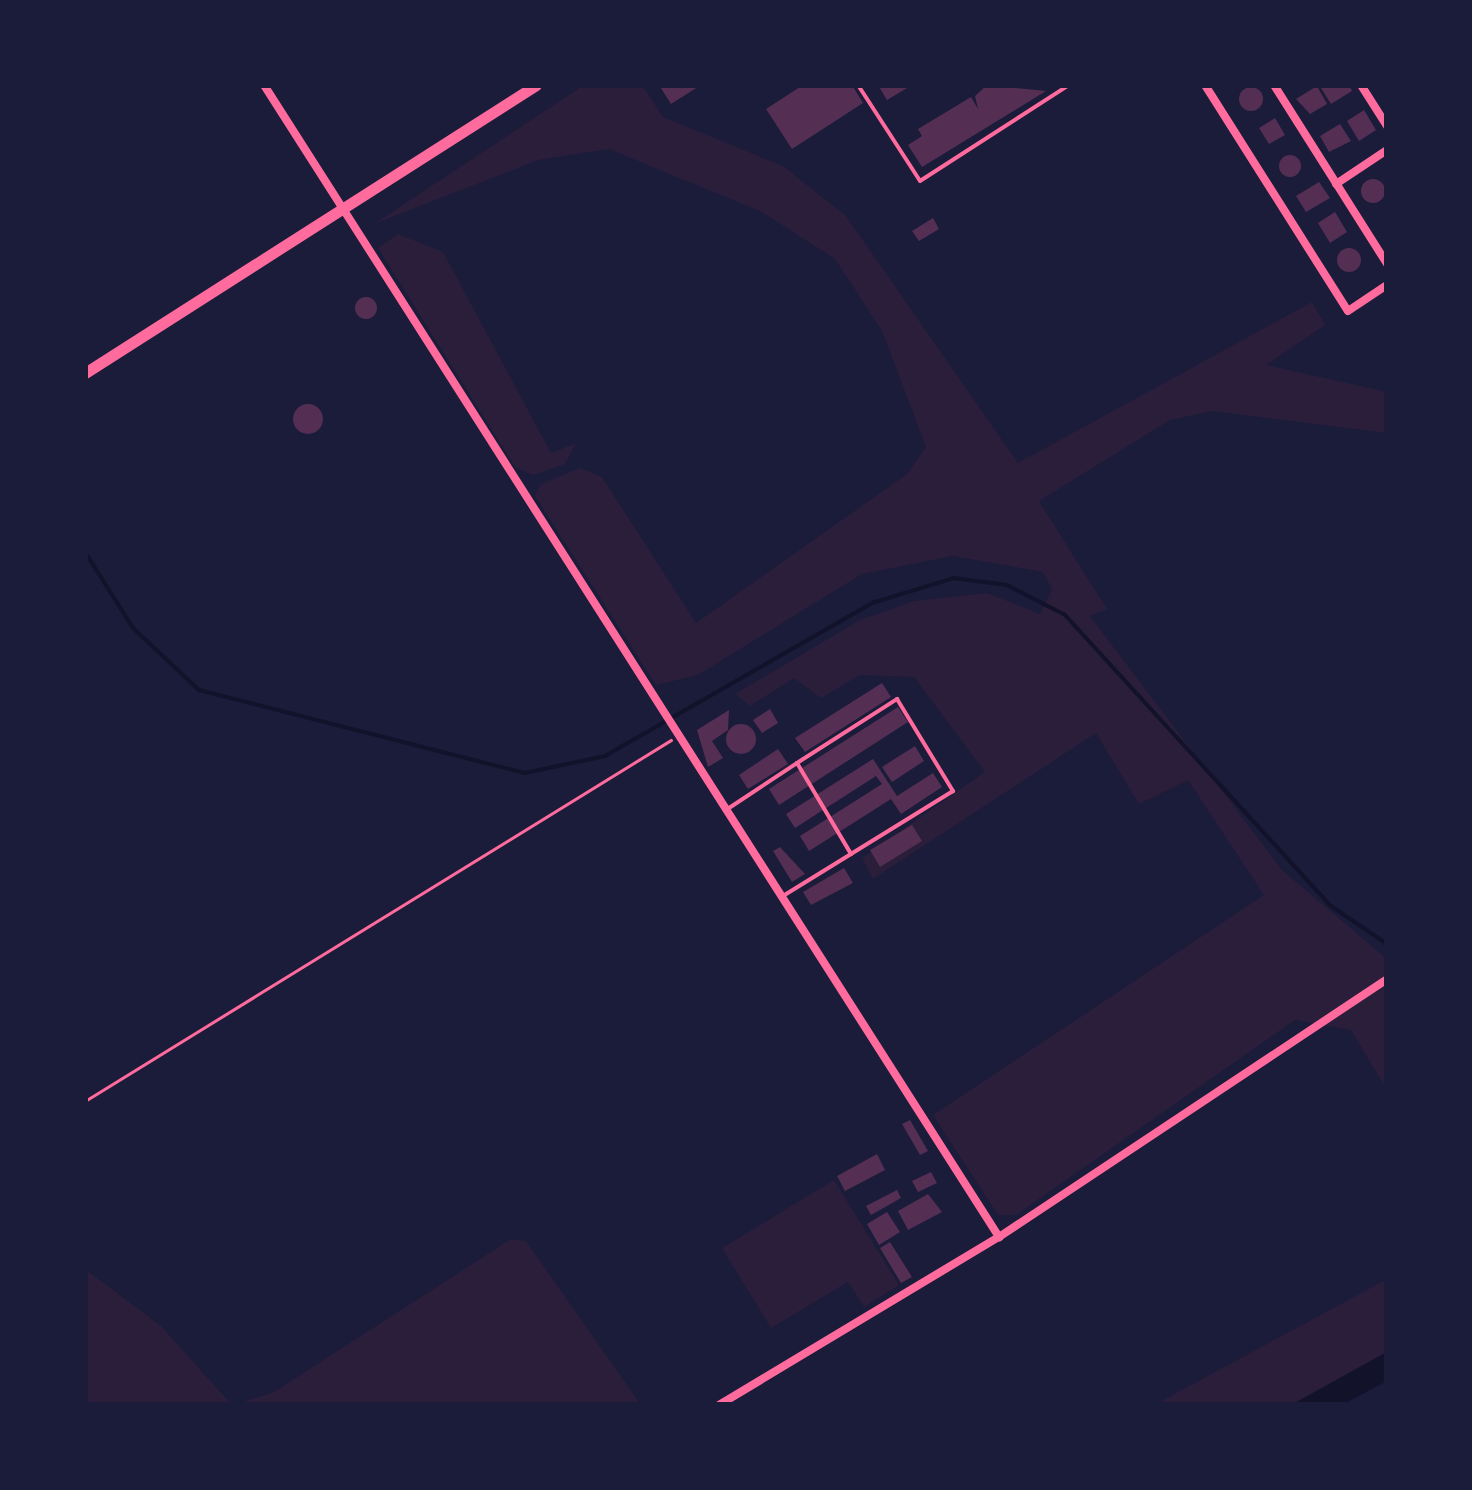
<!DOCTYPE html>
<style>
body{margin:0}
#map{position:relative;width:1472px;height:1490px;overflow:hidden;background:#1b1b3a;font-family:"Zilla Slab",serif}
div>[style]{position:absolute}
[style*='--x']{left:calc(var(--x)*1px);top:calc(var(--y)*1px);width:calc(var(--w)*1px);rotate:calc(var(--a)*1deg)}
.green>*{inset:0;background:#2a1e3b}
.water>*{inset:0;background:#12122b}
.stream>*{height:4px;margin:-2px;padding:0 2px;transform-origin:2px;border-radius:2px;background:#12122b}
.building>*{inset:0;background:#542f53}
.round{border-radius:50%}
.path>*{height:2.5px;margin:-1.25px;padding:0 1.25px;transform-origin:1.25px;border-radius:1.25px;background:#ff6b9d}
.service>*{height:4px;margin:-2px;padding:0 2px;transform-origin:2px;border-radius:2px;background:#ff6b9d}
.minor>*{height:8px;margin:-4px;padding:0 4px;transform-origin:4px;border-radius:4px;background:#ff6b9d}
.primary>*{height:11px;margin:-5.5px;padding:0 5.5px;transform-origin:5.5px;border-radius:5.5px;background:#ff6b9d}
span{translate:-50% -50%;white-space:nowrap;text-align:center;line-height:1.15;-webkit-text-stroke:10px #1b1b3a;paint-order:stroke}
.frame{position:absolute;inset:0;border:88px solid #1b1b3a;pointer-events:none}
</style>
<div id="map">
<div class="green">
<div style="clip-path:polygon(584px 85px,642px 85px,663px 117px,783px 166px,846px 216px,1018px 463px,1312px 302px,1325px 325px,1266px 365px,1387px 392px,1387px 433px,1212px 411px,1170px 420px,1039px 501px,1107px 609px,1090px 616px,1282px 870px,1387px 959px,1387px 1090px,1351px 1030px,1295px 1020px,1016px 1215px,998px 1215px,933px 1115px,1264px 895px,1188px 780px,1139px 804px,1096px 733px,873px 879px,862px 858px,985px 772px,914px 677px,860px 675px,821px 698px,794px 678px,750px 706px,735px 694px,860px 620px,914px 601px,987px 593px,1040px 614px,1052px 589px,1043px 572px,953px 556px,862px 574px,698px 675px,656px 685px,535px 496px,540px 485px,579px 468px,602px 477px,696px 623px,907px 474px,926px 447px,882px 331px,835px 259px,762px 212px,609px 149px,538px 160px,374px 224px)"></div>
<div style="clip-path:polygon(398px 234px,443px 252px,551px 453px,576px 443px,565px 464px,533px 475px,515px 467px,378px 248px)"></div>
<div style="clip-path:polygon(834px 1180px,899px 1285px,864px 1307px,848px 1282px,771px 1328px,722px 1248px)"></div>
<div style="clip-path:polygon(511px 1239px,526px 1241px,641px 1405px,234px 1405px,274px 1392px)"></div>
<div style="clip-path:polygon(85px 1269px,161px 1326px,232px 1405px,85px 1405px)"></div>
<div style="clip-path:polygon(1387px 1279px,1387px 1352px,1291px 1405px,1154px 1405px)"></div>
</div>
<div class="water">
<div style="clip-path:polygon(1387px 1352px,1387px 1381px,1342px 1405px,1291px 1405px)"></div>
</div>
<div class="stream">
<div style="--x:85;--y:552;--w:90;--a:57.7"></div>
<div style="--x:133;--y:628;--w:91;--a:43.2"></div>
<div style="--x:199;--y:690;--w:336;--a:14.3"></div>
<div style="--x:525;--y:773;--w:82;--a:-12"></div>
<div style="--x:605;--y:756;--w:308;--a:-29.8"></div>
<div style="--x:872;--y:603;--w:86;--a:-17"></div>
<div style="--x:954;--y:578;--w:53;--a:7.5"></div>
<div style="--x:1007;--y:585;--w:65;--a:27.3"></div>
<div style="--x:1065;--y:615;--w:394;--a:47.6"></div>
<div style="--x:1331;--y:906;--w:68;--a:34.2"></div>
</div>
<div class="building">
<div style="clip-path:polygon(659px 85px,701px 85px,671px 104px)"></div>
<div style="clip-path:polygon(803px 85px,852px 85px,863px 103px,792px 149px,766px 109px)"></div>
<div style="clip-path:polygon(878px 85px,912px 85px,887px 100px)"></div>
<div style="clip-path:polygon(987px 85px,1046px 91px,922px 167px,908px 145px,922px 136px,918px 129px,971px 97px,978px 109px,975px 96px)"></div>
<div style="clip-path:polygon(1319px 85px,1349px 85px,1352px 91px,1331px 104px)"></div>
<div style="clip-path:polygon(1317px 86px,1327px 104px,1310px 114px,1296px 99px)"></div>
<div class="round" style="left:1239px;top:87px;width:24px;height:24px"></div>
<div style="clip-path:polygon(1364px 110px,1376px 130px,1359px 141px,1347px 121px)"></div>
<div style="clip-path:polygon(1275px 118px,1285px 135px,1269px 144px,1259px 128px)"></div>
<div style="clip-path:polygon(1340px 124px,1351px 141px,1329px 152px,1320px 136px)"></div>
<div class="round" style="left:1279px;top:155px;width:22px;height:22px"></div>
<div class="round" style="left:1361px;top:179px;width:24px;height:24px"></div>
<div style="clip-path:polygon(1319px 182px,1330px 198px,1306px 212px,1296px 196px)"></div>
<div style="clip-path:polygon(1335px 212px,1347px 232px,1330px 243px,1318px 223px)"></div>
<div style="clip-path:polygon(933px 218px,939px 229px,919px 241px,912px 231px)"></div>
<div class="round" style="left:1337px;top:248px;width:24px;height:24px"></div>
<div class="round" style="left:355px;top:297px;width:22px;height:22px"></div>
<div class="round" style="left:293px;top:404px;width:30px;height:30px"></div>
<div style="clip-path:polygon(882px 683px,891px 697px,805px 752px,795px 738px)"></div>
<div style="clip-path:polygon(898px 707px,908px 722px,779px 805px,769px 789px)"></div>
<div style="clip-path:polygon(770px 709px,778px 723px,762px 733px,753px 720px)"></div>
<div style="clip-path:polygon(729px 710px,728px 730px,712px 741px,723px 758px,708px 767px,697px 730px)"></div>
<div class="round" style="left:726px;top:724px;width:30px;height:30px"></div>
<div style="clip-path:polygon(915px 746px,924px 761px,892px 782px,882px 767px)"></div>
<div style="clip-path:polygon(778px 749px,788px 764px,748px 789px,739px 775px)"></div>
<div style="clip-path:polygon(873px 759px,897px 796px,933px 773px,942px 787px,901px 814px,891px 799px,809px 851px,800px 836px,882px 784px,876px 776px,795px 828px,786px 814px)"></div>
<div style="clip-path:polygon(912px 825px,922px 841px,880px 867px,870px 850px)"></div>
<div style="clip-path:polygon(780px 847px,805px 874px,792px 882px,773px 851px)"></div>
<div style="clip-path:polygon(844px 868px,853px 883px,811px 905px,803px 892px)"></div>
<div style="clip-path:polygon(910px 1120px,928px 1151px,920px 1155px,902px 1124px)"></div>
<div style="clip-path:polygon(877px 1154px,885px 1170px,845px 1191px,837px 1176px)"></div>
<div style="clip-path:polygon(931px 1172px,937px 1183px,918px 1192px,912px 1181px)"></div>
<div style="clip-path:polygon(897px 1190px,901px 1198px,871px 1215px,866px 1206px)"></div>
<div style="clip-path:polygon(928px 1194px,942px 1212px,908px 1230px,898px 1211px)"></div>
<div style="clip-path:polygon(887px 1212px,900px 1232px,879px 1245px,867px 1224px)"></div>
<div style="clip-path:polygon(890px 1242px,912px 1277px,901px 1283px,880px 1248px)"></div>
</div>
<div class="path">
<div style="--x:85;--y:1101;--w:688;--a:-31.63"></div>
</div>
<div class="service">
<div style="--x:858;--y:85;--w:114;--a:57.1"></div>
<div style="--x:920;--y:181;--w:177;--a:-32.8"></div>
<div style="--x:797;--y:763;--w:119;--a:-32.6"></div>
<div style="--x:897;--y:699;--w:108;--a:58.7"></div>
<div style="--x:953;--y:791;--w:120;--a:148.3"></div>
<div style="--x:726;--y:810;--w:85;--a:-33.5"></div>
<div style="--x:797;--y:763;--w:106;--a:59.3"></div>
<div style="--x:851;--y:854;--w:80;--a:148.3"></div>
</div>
<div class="minor">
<div style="--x:264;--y:85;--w:1367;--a:57.46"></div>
<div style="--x:1205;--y:85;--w:267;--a:57.7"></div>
<div style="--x:1348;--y:311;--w:47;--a:-33.7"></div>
<div style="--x:1274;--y:85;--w:212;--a:57.7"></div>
<div style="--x:1361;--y:85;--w:49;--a:57.6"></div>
<div style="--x:1336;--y:184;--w:61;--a:-33.7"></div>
<div style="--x:719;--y:1405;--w:327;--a:-31"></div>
<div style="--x:999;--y:1237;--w:466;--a:-33.6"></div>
</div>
<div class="primary">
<div style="--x:85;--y:373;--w:535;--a:-32.56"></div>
</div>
<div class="frame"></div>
</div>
